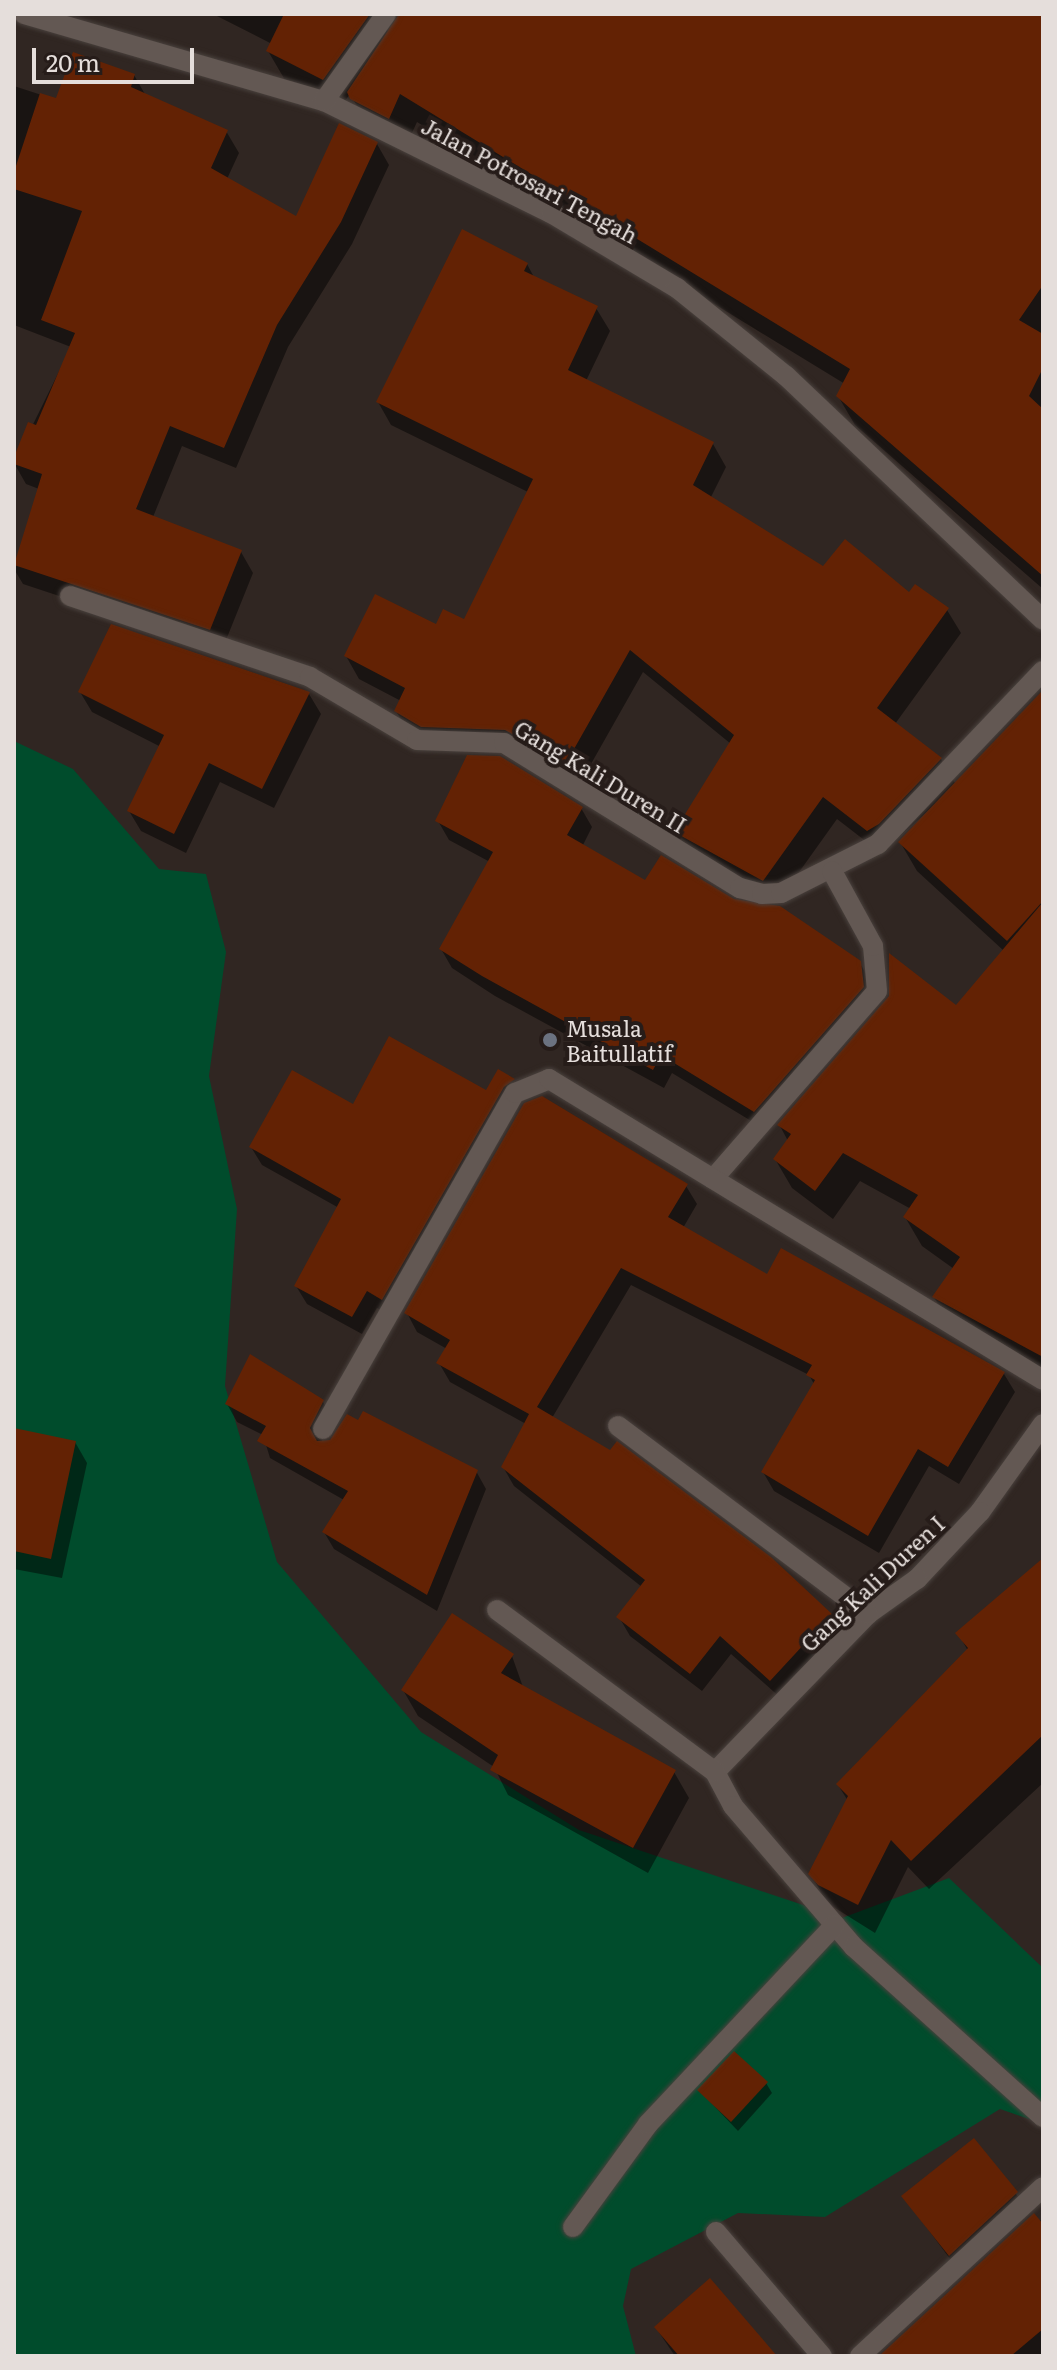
<!DOCTYPE html>
<style>
body{margin:0}
#map{position:relative;width:1057px;height:2370px;overflow:hidden;background:#302622;font-family:Literata,serif}
div>[style]{position:absolute}
[style*='--x']{left:calc(var(--x)*1px);top:calc(var(--y)*1px);width:calc(var(--w)*1px);rotate:calc(var(--a)*1deg)}
.green>*{inset:0;background:#004c2c}
.shadow>*{inset:0;background:#0007}
.building>*{inset:0;background:#632204}
.roads{filter:drop-shadow(0 0 2px #49413d) drop-shadow(0 0 2px #49413d)}
.minor>*{height:20px;margin:-10px;padding:0 10px;transform-origin:10px;border-radius:10px;background:#635853}
.dots>*{width:22px;height:22px;translate:-50% -50%;box-sizing:border-box;border:4px solid #261c19;border-radius:50%}
span{translate:-50% -50%;white-space:nowrap;text-align:center;line-height:1.15;-webkit-text-stroke:8px #261c19;paint-order:stroke}
.street-label{font-size:22px;color:#e5dedb}
.poi-label{font-size:22px;color:#e5dedb}
.left{translate:0 -50%;text-align:left}
.frame{position:absolute;inset:0;border:16px solid #e5dedb;pointer-events:none}
.scale{position:absolute;left:32px;top:48px;width:162px;height:36px;box-sizing:border-box;border:4px solid #e5dedb;border-top:0;padding-left:10px;font-size:24px;line-height:28px;white-space:nowrap;color:#e5dedb;-webkit-text-stroke:6px #261c19;paint-order:stroke}
</style>
<div id="map">
<div class="green">
<div style="clip-path:polygon(14px 741px,73px 769px,159px 869px,206px 874px,226px 952px,209px 1076px,237px 1209px,225px 1386px,277px 1562px,421px 1732px,579px 1830px,842px 1918px,949px 1878px,1043px 1968px,1043px 2124px,1000px 2109px,825px 2217px,738px 2213px,631px 2269px,623px 2306px,636px 2356px,14px 2356px)"></div>
</div>
<div class="shadow">
<div style="clip-path:polygon(213px 14px,378px 14px,389px 33px,439px 14px,1043px 14px,1043px 589px,855px 425px,838px 396px,845px 384px,417px 122px,406px 146px,366px 121px,350px 94px,340px 108px,285px 80px,268px 51px,272px 44px)"></div>
<div style="clip-path:polygon(134px 75px,146px 96px,226px 131px,239px 153px,227px 179px,296px 219px,377px 144px,389px 165px,352px 244px,288px 347px,236px 468px,182px 446px,153px 517px,241px 552px,253px 573px,222px 650px,23px 584px,14px 569px,39px 489px,26px 484px,14px 463px,71px 347px,14px 325px,14px 86px,57px 100px)"></div>
<div style="clip-path:polygon(527px 264px,535px 279px,596px 308px,610px 331px,586px 381px,713px 444px,726px 467px,711px 497px,823px 568px,947px 610px,961px 633px,895px 724px,941px 759px,956px 785px,1043px 695px,1043px 1374px,951px 1326px,934px 1297px,954px 1269px,922px 1246px,905px 1217px,911px 1209px,860px 1181px,833px 1219px,792px 1188px,775px 1159px,788px 1141px,780px 1126px,956px 1008px,1004px 951px,917px 871px,900px 842px,949px 792px,881px 853px,837px 819px,777px 903px,690px 856px,677px 832px,731px 744px,643px 672px,578px 787px,520px 753px,410px 735px,396px 711px,401px 701px,359px 679px,346px 656px,465px 622px,528px 492px,391px 425px,378px 402px)"></div>
<div style="clip-path:polygon(80px 692px,309px 694px,321px 714px,274px 808px,220px 782px,186px 853px,141px 831px,129px 811px,161px 747px,92px 712px)"></div>
<div style="clip-path:polygon(581px 808px,592px 827px,583px 845px,646px 883px,733px 901px,860px 963px,871px 983px,766px 1130px,672px 1073px,664px 1088px,495px 996px,452px 968px,441px 949px,490px 862px,449px 840px,438px 821px)"></div>
<div style="clip-path:polygon(499px 1072px,523px 1098px,392px 1316px,377px 1308px,362px 1334px,307px 1304px,296px 1286px,339px 1208px,262px 1165px,251px 1147px,354px 1107px,487px 1092px)"></div>
<div style="clip-path:polygon(686px 1186px,697px 1204px,683px 1228px,768px 1277px,1004px 1374px,1015px 1392px,959px 1484px,929px 1466px,879px 1553px,774px 1491px,763px 1472px,814px 1384px,809px 1375px,631px 1285px,552px 1418px,830px 1615px,841px 1634px,782px 1699px,731px 1654px,702px 1691px,630px 1636px,619px 1617px,642px 1587px,514px 1486px,503px 1467px,526px 1424px,450px 1382px,439px 1363px,447px 1349px,417px 1332px,407px 1313px)"></div>
<div style="clip-path:polygon(323px 1402px,333px 1419px,321px 1442px,476px 1471px,486px 1489px,437px 1611px,334px 1549px,324px 1532px,344px 1500px,270px 1458px,263px 1435px,237px 1422px,227px 1404px)"></div>
<div style="clip-path:polygon(14px 1430px,75px 1442px,87px 1463px,62px 1578px,14px 1569px)"></div>
<div style="clip-path:polygon(1043px 1560px,1043px 1783px,929px 1889px,908px 1867px,875px 1933px,827px 1903px,811px 1874px,848px 1801px,838px 1785px,968px 1651px,958px 1633px)"></div>
<div style="clip-path:polygon(512px 1656px,523px 1687px,674px 1772px,689px 1798px,648px 1873px,508px 1795px,494px 1767px,418px 1716px,403px 1690px)"></div>
<div style="clip-path:polygon(766px 2083px,772px 2093px,738px 2131px,700px 2091px)"></div>
<div style="clip-path:polygon(1016px 2194px,1028px 2214px,962px 2275px,904px 2197px)"></div>
<div style="clip-path:polygon(1043px 2218px,1043px 2356px,882px 2356px,1039px 2222px)"></div>
<div style="clip-path:polygon(656px 2328px,774px 2356px,675px 2356px)"></div>
</div>
<div class="building">
<div style="clip-path:polygon(284px 14px,370px 14px,323px 80px,266px 51px)"></div>
<div style="clip-path:polygon(399px 14px,1043px 14px,1043px 285px,1019px 320px,1043px 334px,1043px 368px,1029px 396px,1043px 409px,1043px 576px,836px 396px,850px 369px,400px 94px,389px 119px,350px 99px,347px 92px)"></div>
<div style="clip-path:polygon(73px 52px,135px 74px,131px 87px,228px 130px,211px 168px,296px 216px,339px 123px,378px 142px,341px 222px,277px 325px,224px 448px,170px 426px,136px 509px,242px 550px,210px 630px,14px 565px,42px 474px,14px 464px,14px 457px,28px 422px,36px 425px,75px 333px,41px 320px,82px 211px,14px 189px,14px 172px,40px 93px,56px 98px)"></div>
<div style="clip-path:polygon(462px 229px,528px 263px,524px 271px,598px 306px,568px 370px,714px 442px,693px 485px,823px 566px,845px 539px,909px 592px,915px 584px,949px 608px,877px 708px,942px 758px,879px 824px,867px 831px,823px 797px,763px 881px,674px 832px,734px 735px,630px 650px,565px 765px,505px 730px,421px 727px,394px 711px,405px 688px,344px 656px,375px 594px,436px 624px,443px 609px,464px 619px,533px 479px,376px 402px)"></div>
<div style="clip-path:polygon(111px 624px,310px 692px,262px 789px,209px 763px,174px 834px,127px 811px,164px 735px,78px 692px)"></div>
<div style="clip-path:polygon(1043px 690px,1043px 901px,1007px 941px,898px 842px)"></div>
<div style="clip-path:polygon(467px 755px,500px 756px,583px 807px,567px 835px,645px 880px,661px 855px,734px 899px,780px 906px,861px 961px,864px 987px,754px 1112px,661px 1055px,653px 1070px,482px 976px,439px 949px,493px 852px,435px 821px)"></div>
<div style="clip-path:polygon(1043px 902px,1043px 1357px,932px 1297px,960px 1257px,903px 1217px,918px 1195px,843px 1153px,815px 1191px,773px 1159px,791px 1134px,777px 1125px,889px 996px,889px 953px,956px 1005px)"></div>
<div style="clip-path:polygon(389px 1036px,486px 1090px,498px 1069px,515px 1079px,504px 1087px,382px 1300px,367px 1291px,352px 1317px,294px 1286px,341px 1199px,249px 1147px,292px 1070px,353px 1104px)"></div>
<div style="clip-path:polygon(542px 1096px,688px 1184px,668px 1217px,767px 1274px,781px 1248px,1005px 1372px,948px 1467px,918px 1449px,868px 1536px,761px 1472px,815px 1380px,806px 1375px,812px 1365px,621px 1268px,537px 1407px,610px 1450px,617px 1441px,771px 1557px,832px 1614px,770px 1681px,720px 1636px,690px 1674px,616px 1617px,645px 1580px,501px 1467px,529px 1414px,436px 1363px,450px 1340px,404px 1313px,524px 1103px)"></div>
<div style="clip-path:polygon(250px 1354px,324px 1400px,310px 1428px,317px 1441px,330px 1440px,347px 1414px,358px 1420px,363px 1411px,478px 1470px,427px 1595px,322px 1532px,348px 1491px,257px 1441px,266px 1426px,225px 1404px)"></div>
<div style="clip-path:polygon(14px 1428px,76px 1441px,51px 1559px,14px 1551px)"></div>
<div style="clip-path:polygon(1043px 1558px,1043px 1735px,911px 1861px,891px 1840px,858px 1905px,818px 1885px,808px 1874px,848px 1796px,836px 1784px,968px 1648px,955px 1633px)"></div>
<div style="clip-path:polygon(452px 1613px,514px 1654px,501px 1673px,676px 1770px,633px 1848px,490px 1770px,498px 1755px,401px 1690px)"></div>
<div style="clip-path:polygon(734px 2051px,768px 2082px,731px 2122px,697px 2090px)"></div>
<div style="clip-path:polygon(974px 2138px,1018px 2192px,949px 2256px,901px 2196px)"></div>
<div style="clip-path:polygon(1034px 2213px,1043px 2224px,1043px 2329px,1011px 2356px,879px 2356px)"></div>
<div style="clip-path:polygon(710px 2278px,777px 2356px,679px 2356px,654px 2327px)"></div>
</div>
<div class="roads">
<div class="minor">
<div style="--x:24;--y:14;--w:312;--a:16.2"></div>
<div style="--x:324;--y:101;--w:253;--a:26.3"></div>
<div style="--x:551;--y:213;--w:147;--a:30.8"></div>
<div style="--x:677;--y:288;--w:140;--a:38.9"></div>
<div style="--x:786;--y:376;--w:354;--a:43.5"></div>
<div style="--x:324;--y:101;--w:107;--a:-54.5"></div>
<div style="--x:70;--y:596;--w:253;--a:18.6"></div>
<div style="--x:310;--y:677;--w:124;--a:30.5"></div>
<div style="--x:417;--y:740;--w:87;--a:2"></div>
<div style="--x:504;--y:743;--w:277;--a:31.6"></div>
<div style="--x:740;--y:888;--w:23;--a:15"></div>
<div style="--x:762;--y:894;--w:19;--a:-3"></div>
<div style="--x:781;--y:893;--w:109;--a:-26.8"></div>
<div style="--x:878;--y:844;--w:239;--a:-46.4"></div>
<div style="--x:713;--y:1179;--w:249;--a:-48.9"></div>
<div style="--x:877;--y:991;--w:45;--a:-95.1"></div>
<div style="--x:873;--y:946;--w:85;--a:-118.7"></div>
<div style="--x:1043;--y:1424;--w:108;--a:125.6"></div>
<div style="--x:980;--y:1512;--w:92;--a:133.2"></div>
<div style="--x:917;--y:1579;--w:60;--a:144.5"></div>
<div style="--x:868;--y:1614;--w:220;--a:134.1"></div>
<div style="--x:715;--y:1772;--w:38;--a:62"></div>
<div style="--x:733;--y:1806;--w:186;--a:49.4"></div>
<div style="--x:854;--y:1947;--w:254;--a:42"></div>
<div style="--x:618;--y:1426;--w:313;--a:36.9"></div>
<div style="--x:323;--y:1429;--w:387;--a:-60.3"></div>
<div style="--x:515;--y:1093;--w:37;--a:-22"></div>
<div style="--x:549;--y:1079;--w:578;--a:31.35"></div>
<div style="--x:497;--y:1610;--w:272;--a:36.6"></div>
<div style="--x:573;--y:2227;--w:127;--a:-53.9"></div>
<div style="--x:648;--y:2124;--w:273;--a:-46.8"></div>
<div style="--x:716;--y:2232;--w:163;--a:49.5"></div>
<div style="--x:860;--y:2356;--w:249;--a:-42.7"></div>
</div>
</div>
<div class="dots">
<div style="left:550px;top:1040px;background:#6b7280"></div>
</div>
<div class="street-label">
<span style="left:530px;top:180px;rotate:28deg">Jalan Potrosari Tengah</span>
<span style="left:601px;top:776px;rotate:31deg">Gang Kali Duren II</span>
<span style="left:872px;top:1583px;rotate:-43deg">Gang Kali Duren I</span>
</div>
<div class="poi-label">
<span class="left" style="left:566px;top:1040px">Musala<br>Baitullatif</span>
</div>
<div class="frame"></div>
<div class="scale">20 m</div>
</div>
